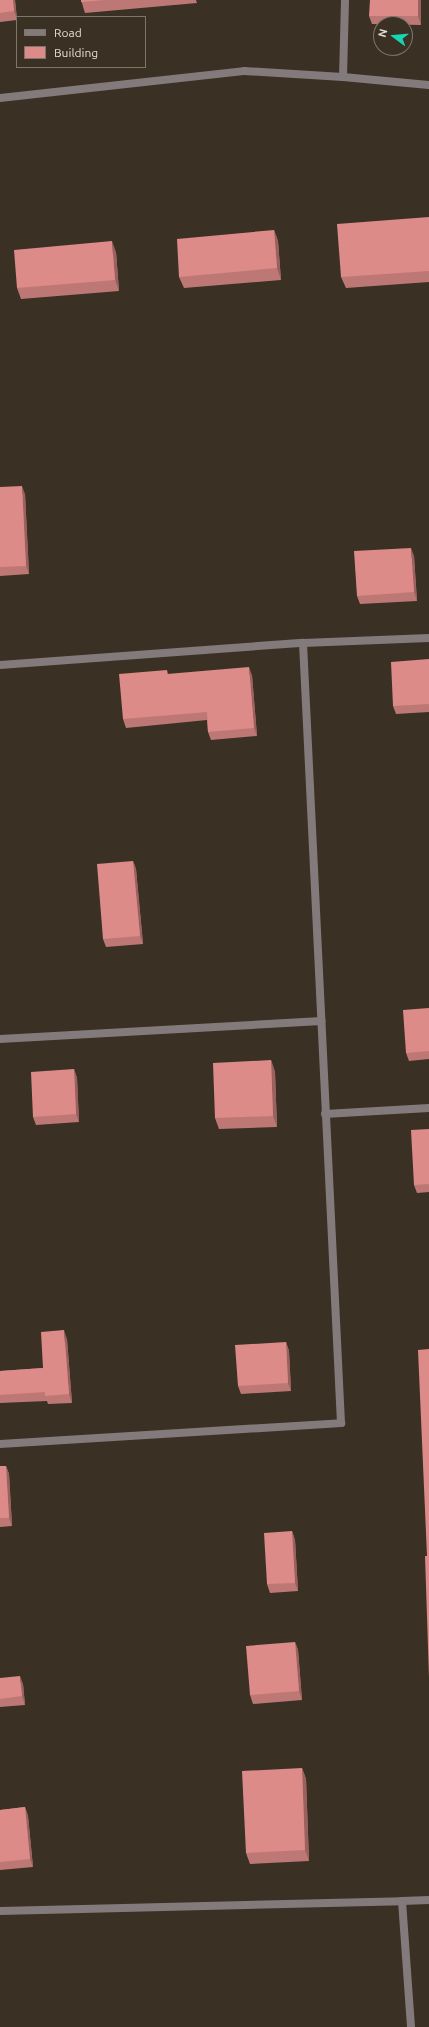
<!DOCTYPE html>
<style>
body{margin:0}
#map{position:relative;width:429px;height:2027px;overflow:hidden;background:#3a3024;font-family:Ubuntu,sans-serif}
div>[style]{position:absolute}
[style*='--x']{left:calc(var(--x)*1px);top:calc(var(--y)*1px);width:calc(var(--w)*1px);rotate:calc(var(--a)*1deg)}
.minor>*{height:8px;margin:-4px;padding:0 4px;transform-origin:4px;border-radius:4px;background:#837a7c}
.tertiary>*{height:8px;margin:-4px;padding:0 4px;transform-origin:4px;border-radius:4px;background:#837a7c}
.wall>*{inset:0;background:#bd7875}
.shaded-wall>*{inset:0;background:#9a615f}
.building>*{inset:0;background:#dc8b88}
span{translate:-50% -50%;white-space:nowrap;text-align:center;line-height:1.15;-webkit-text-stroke:4px #3a3024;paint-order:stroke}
.legend{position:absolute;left:16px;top:16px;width:130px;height:52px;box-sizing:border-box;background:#3a3024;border:1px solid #7e756b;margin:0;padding:5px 7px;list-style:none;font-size:12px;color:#e4ddd5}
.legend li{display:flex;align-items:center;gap:8px;height:20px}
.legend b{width:20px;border:1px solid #7e756b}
.north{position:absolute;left:373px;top:16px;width:40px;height:40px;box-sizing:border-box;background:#3a3024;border:1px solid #7e756b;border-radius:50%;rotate:286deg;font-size:11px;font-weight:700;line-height:16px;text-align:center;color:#e4ddd5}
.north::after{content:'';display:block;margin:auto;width:14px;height:18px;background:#18d5b2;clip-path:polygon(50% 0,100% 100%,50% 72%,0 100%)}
</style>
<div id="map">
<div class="minor">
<div style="--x:343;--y:77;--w:77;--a:-88.5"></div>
<div style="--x:0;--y:665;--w:304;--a:-4.2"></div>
<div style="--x:303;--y:643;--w:126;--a:-2.3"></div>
<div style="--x:0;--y:1039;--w:322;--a:-3.2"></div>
<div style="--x:325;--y:1114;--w:104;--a:-3.3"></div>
<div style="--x:0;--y:1444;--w:342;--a:-3.5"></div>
<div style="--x:341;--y:1423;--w:781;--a:-92.79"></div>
<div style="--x:402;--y:1901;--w:27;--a:-2"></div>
<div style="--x:0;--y:1911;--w:402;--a:-1.4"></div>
<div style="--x:402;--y:1901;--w:126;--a:85.9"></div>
</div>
<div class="tertiary">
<div style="--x:0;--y:98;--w:245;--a:-6.3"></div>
<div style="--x:244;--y:71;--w:99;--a:3.5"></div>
<div style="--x:343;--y:77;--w:86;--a:5.3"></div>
</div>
<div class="wall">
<div style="clip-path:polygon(0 0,15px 0,17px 20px,0 22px)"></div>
<div style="clip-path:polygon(81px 0,196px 0,197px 3px,85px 13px)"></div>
<div style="clip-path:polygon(421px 0,421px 25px,372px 24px,369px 16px)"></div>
<div style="clip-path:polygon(429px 217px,429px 282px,346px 288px,341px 277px)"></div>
<div style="clip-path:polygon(274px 230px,278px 241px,281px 280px,184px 288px,179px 277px)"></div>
<div style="clip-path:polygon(116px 252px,119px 291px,21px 299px,17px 288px)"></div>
<div style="clip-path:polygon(0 487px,25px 494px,29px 574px,0 576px)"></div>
<div style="clip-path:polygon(414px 556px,417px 601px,360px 604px,357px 596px)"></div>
<div style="clip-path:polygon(429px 659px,429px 712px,396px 714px,393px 706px)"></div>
<div style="clip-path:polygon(167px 670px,168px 674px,252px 675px,257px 736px,211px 740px,208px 732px,207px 720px,126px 728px,123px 719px)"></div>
<div style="clip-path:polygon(133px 861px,136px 869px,143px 944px,106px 947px,103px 939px)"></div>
<div style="clip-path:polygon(429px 1008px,429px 1059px,409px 1061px,406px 1053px)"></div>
<div style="clip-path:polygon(271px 1060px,275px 1072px,277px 1127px,219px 1129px,215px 1118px)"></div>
<div style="clip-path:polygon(74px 1069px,77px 1078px,79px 1122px,36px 1125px,33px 1117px)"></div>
<div style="clip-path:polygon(429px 1129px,429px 1192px,417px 1193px,414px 1185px)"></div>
<div style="clip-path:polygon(67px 1339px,72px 1403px,48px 1404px,47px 1401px,0 1403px,0 1371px,43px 1368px)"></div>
<div style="clip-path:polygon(286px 1342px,289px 1351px,291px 1391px,241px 1394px,238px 1386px)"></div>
<div style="clip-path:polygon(0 1466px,6px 1466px,9px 1474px,12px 1526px,0 1527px)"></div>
<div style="clip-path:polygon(292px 1531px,295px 1540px,298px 1591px,270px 1593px,267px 1584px)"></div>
<div style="clip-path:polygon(295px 1642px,298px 1650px,302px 1700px,253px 1704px,250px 1695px)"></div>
<div style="clip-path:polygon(0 1678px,23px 1684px,25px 1705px,0 1707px)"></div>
<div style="clip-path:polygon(302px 1768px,306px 1779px,309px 1861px,250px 1864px,246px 1853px)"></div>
<div style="clip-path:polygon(25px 1807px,28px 1816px,33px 1867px,0 1870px,0 1810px)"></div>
</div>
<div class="shaded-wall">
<div style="clip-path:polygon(13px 0,15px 0,17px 19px,14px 11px)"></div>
<div style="clip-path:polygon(418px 0,421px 0,421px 25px,418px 16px)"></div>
<div style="clip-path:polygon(274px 230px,278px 241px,281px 280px,277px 268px)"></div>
<div style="clip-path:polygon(112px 241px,116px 252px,119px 291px,115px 280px)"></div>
<div style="clip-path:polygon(22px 486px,25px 494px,29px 574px,26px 566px)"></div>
<div style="clip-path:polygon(411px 548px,414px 556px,417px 601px,414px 592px)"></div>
<div style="clip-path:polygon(249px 667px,252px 675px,257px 736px,254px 728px)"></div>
<div style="clip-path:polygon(133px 861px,136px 869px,143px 944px,140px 936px)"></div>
<div style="clip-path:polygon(271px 1060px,275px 1072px,277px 1127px,273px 1116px)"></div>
<div style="clip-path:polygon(74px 1069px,77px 1078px,79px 1122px,76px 1114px)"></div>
<div style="clip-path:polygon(64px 1330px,67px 1339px,72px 1403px,69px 1394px)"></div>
<div style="clip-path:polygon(286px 1342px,289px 1351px,291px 1391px,288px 1383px)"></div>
<div style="clip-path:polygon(6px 1466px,9px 1474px,12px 1526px,9px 1518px)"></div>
<div style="clip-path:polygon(292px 1531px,295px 1540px,298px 1591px,295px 1583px)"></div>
<div style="clip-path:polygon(295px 1642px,298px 1650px,302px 1700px,299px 1691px)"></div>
<div style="clip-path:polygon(20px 1676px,23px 1684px,25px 1705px,22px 1696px)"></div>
<div style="clip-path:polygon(302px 1768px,306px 1779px,309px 1861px,305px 1850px)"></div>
<div style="clip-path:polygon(25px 1807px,28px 1816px,33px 1867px,30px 1859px)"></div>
</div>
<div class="building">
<div style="clip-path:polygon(0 0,13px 0,14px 11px,0 13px)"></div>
<div style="clip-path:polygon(81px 0,104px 0,81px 2px)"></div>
<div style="clip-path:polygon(370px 0,418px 0,418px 16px,369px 16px)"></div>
<div style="clip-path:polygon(429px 217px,429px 271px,341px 277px,337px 224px)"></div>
<div style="clip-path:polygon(274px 230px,277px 268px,179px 277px,177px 239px)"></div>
<div style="clip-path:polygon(112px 241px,115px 280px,17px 288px,14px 250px)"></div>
<div style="clip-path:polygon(22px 486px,26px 566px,0 567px,0 487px)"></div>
<div style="clip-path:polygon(411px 548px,414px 592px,357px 596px,354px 551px)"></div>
<div style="clip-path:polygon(429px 659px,429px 704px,393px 706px,391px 662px)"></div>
<div style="clip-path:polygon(249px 667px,254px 728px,208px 732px,207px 712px,123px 719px,119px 674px,167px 670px,167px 674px)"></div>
<div style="clip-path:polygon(133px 861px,140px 936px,103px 939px,97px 864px)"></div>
<div style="clip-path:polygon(429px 1008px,429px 1051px,406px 1053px,403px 1010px)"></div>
<div style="clip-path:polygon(271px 1060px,273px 1116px,215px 1118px,213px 1063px)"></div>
<div style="clip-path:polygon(74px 1069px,76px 1114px,33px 1117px,31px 1072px)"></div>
<div style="clip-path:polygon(429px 1129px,429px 1184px,414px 1185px,411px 1130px)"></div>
<div style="clip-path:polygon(64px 1330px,69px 1394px,45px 1396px,45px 1392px,0 1395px,0 1371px,43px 1368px,41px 1332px)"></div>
<div style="clip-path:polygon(286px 1342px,288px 1383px,238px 1386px,235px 1345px)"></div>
<div style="clip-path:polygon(429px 1349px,429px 1678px,425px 1556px,427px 1556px,418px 1350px)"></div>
<div style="clip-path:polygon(0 1466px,6px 1466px,9px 1518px,0 1518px)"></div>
<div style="clip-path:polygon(292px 1531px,295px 1583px,267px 1584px,264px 1533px)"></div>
<div style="clip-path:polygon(295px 1642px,299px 1691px,250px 1695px,246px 1646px)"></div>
<div style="clip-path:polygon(20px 1676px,22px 1696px,0 1699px,0 1678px)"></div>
<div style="clip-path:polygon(302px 1768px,305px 1850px,246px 1853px,242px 1771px)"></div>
<div style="clip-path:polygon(25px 1807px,30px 1859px,0 1862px,0 1810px)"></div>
</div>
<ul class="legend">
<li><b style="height:5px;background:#837a7c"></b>Road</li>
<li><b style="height:11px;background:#dc8b88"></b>Building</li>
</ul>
<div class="north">N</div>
</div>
